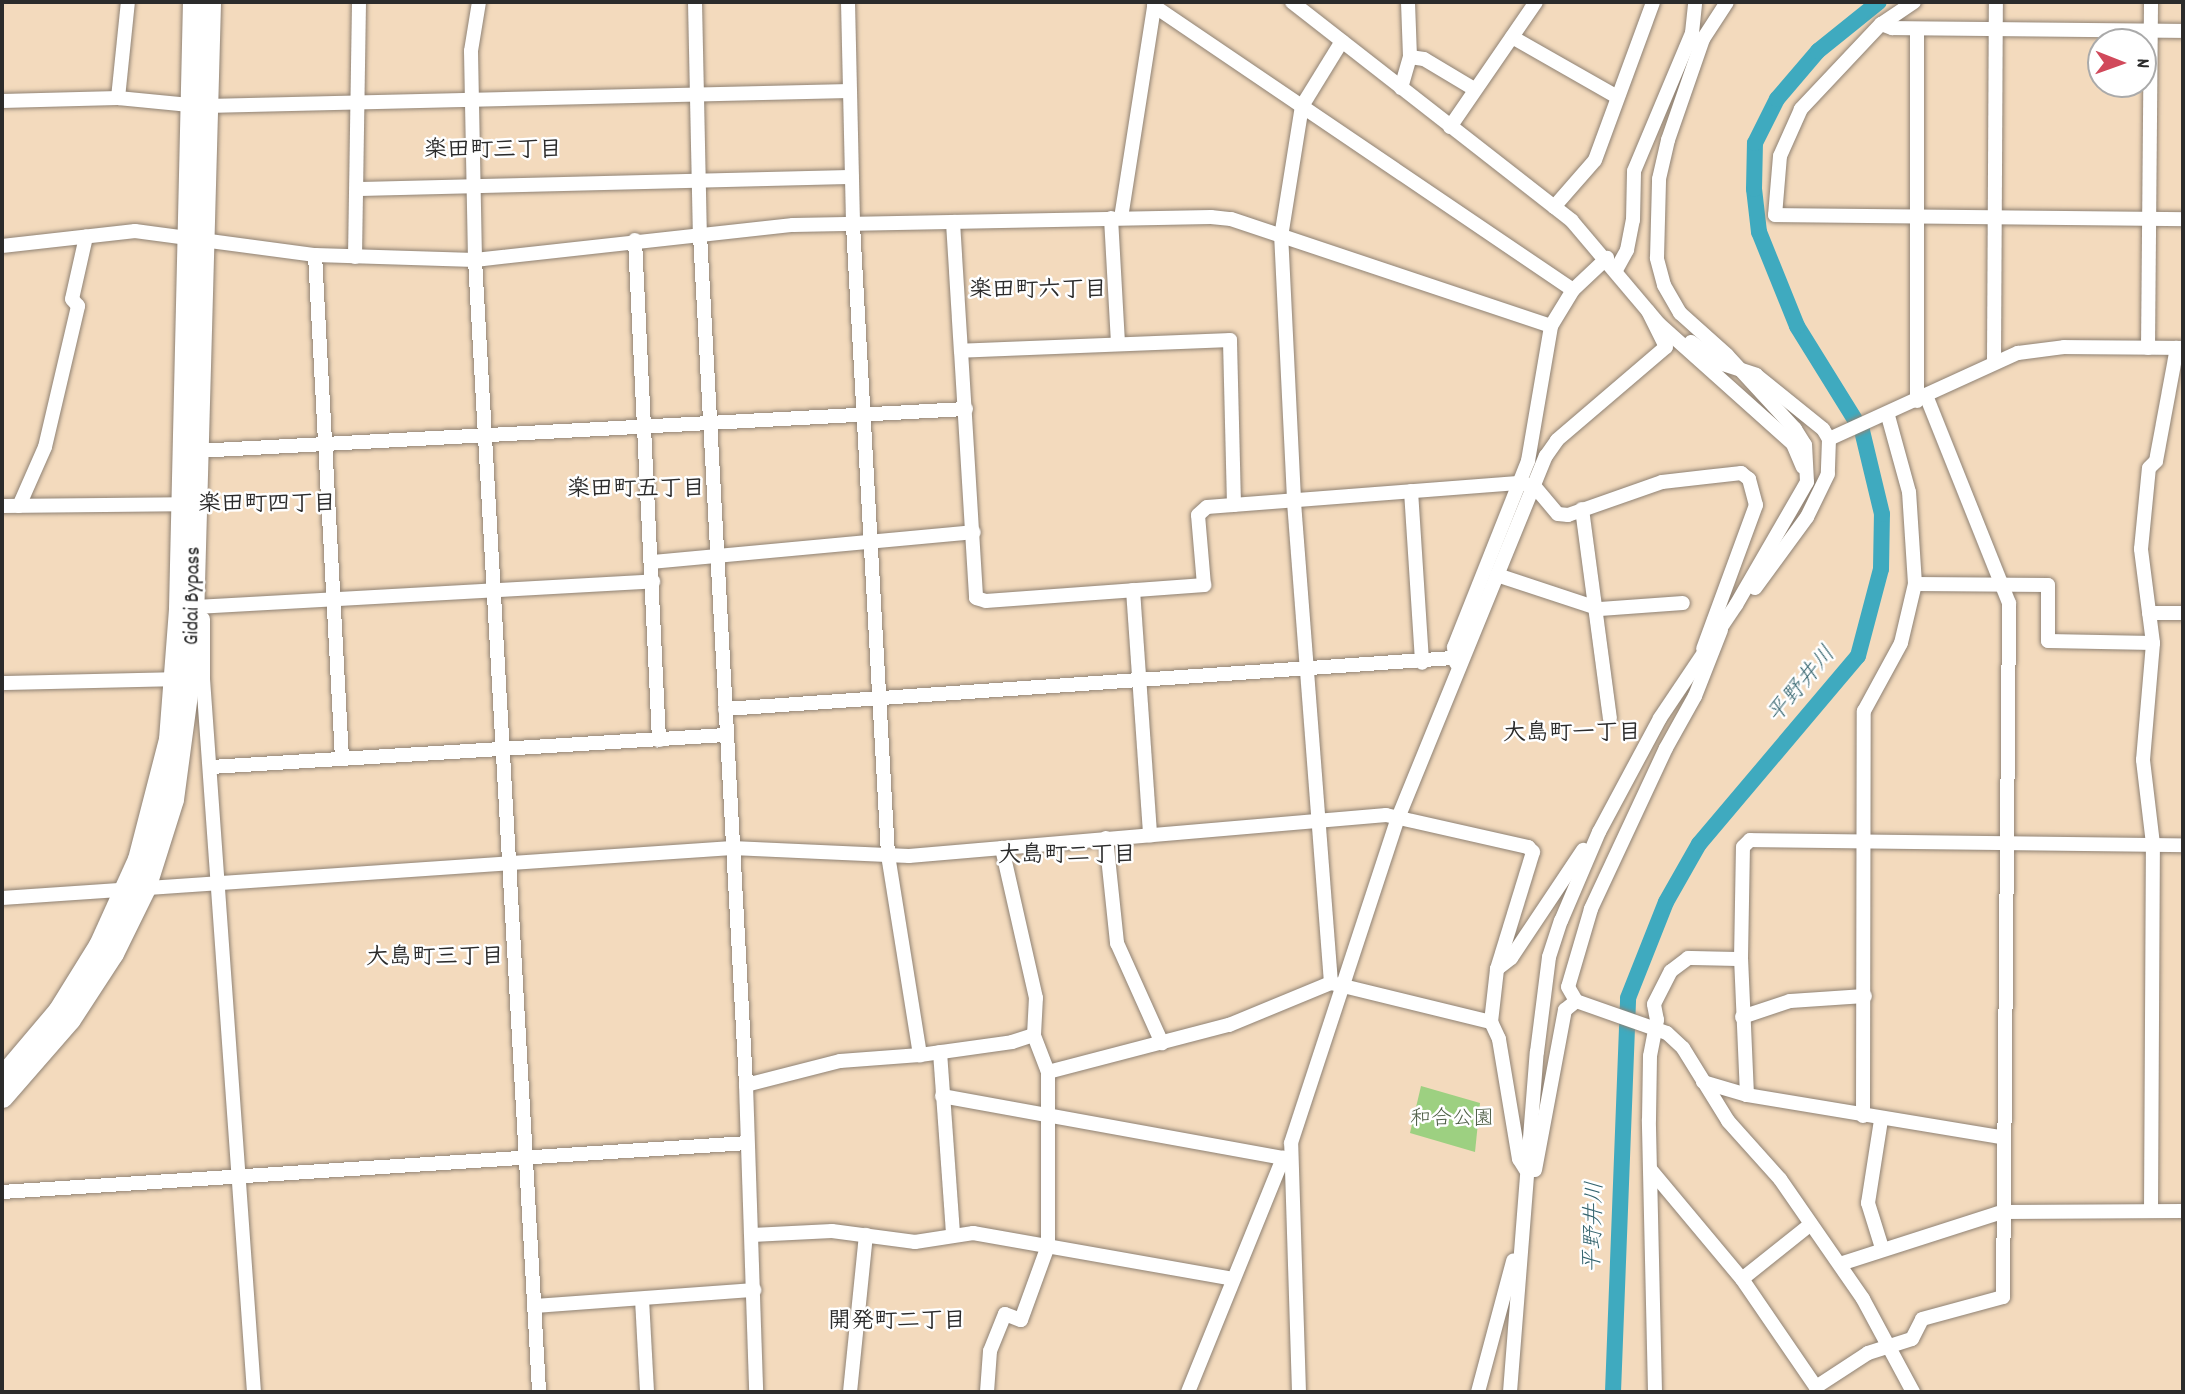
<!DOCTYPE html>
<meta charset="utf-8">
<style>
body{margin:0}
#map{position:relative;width:2185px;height:1394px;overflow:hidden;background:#f3dabd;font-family:Dekko,"Klee One",sans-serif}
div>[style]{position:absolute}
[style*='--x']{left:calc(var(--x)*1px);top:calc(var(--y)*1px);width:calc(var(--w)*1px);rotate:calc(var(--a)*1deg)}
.green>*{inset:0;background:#9dd081}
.river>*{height:16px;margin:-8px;padding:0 8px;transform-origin:8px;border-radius:8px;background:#3faabf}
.roads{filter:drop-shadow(0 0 2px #8f8274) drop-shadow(0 0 2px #8f8274)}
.minor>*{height:14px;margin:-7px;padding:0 7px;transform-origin:7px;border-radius:7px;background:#fff}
.highway>*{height:21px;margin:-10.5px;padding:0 10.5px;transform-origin:10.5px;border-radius:10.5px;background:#fff}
span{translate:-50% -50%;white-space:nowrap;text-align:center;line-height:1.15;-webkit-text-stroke:5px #fff;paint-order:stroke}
.street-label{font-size:21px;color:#2b2b2b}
.park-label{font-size:21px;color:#4d5d45}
.neighbourhood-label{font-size:23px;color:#2b2b2b;font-weight:700}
.water-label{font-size:23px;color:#34646e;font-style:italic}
.frame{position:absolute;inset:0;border:4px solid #2b2b2b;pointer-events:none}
.north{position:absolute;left:2087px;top:28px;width:70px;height:70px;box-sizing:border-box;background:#fff;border:2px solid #aaa;border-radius:50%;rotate:91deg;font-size:19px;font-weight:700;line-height:28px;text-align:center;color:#2b2b2b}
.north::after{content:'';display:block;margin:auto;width:24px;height:32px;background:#d1495b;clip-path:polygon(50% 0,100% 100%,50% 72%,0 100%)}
</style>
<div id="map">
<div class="green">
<div style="clip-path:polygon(1421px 1086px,1480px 1103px,1475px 1152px,1410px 1133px)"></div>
</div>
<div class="river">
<div style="--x:1613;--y:1392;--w:394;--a:-87.8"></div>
<div style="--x:1628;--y:998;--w:103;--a:-68.4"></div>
<div style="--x:1666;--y:902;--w:67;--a:-60.4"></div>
<div style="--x:1699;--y:844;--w:246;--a:-49.8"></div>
<div style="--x:1858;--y:656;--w:90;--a:-75.2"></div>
<div style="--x:1881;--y:569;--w:55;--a:-89"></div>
<div style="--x:1882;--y:514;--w:85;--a:-103.5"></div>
<div style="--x:1862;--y:431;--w:123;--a:-121.8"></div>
<div style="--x:1797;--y:326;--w:101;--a:-112"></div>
<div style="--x:1759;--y:232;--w:43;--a:-96.6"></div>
<div style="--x:1754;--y:189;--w:46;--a:-88.8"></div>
<div style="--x:1755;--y:143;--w:49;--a:-63.4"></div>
<div style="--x:1777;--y:99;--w:63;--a:-49.5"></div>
<div style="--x:1818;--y:51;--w:78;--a:-38.8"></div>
</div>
<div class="roads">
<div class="minor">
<div style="--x:479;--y:2;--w:50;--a:99.3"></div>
<div style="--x:471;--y:51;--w:209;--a:88.9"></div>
<div style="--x:475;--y:260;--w:1134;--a:86.76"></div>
<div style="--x:695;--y:2;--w:233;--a:88.8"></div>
<div style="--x:700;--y:235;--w:851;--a:86.9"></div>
<div style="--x:746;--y:1085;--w:307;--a:88.1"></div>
<div style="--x:848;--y:2;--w:223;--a:88.7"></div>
<div style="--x:853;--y:225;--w:631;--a:86.82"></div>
<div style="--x:888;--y:855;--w:203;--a:80.9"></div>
<div style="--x:1292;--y:2;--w:355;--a:38"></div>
<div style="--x:1572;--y:221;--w:135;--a:49.8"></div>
<div style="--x:1659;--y:324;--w:180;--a:41.8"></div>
<div style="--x:1793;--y:444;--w:25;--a:67"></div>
<div style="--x:1914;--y:2;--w:40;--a:146"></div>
<div style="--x:1881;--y:24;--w:117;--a:133.3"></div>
<div style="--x:1801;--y:109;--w:51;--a:114.1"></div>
<div style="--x:1780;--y:156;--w:59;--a:94.8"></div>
<div style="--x:1775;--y:215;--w:408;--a:0.6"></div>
<div style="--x:1154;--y:6;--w:506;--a:34.13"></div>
<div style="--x:1881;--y:24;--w:12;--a:20"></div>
<div style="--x:1892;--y:28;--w:291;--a:0.6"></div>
<div style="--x:1512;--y:37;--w:121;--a:29.7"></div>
<div style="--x:1410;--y:57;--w:14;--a:8"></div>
<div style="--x:1424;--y:59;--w:58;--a:31"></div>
<div style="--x:1401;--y:88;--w:32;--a:-74"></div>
<div style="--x:1410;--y:57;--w:55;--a:-92.1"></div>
<div style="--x:118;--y:98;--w:97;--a:-84.1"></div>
<div style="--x:2;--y:101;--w:116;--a:-1.5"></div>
<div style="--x:118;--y:98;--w:72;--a:5.6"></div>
<div style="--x:206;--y:106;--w:644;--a:-1.33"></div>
<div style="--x:1450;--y:127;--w:152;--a:-55.5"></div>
<div style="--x:357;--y:189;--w:495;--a:-1.4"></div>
<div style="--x:1554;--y:207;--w:62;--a:-48.9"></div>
<div style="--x:1595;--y:160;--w:168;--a:-69.8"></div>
<div style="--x:1111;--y:218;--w:124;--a:86.8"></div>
<div style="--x:1121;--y:218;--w:219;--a:-81.1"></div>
<div style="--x:953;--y:222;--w:129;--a:86.5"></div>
<div style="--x:635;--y:240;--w:501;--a:87.25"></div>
<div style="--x:2;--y:246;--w:134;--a:-6.4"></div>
<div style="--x:135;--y:231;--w:182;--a:7.6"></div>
<div style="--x:315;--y:255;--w:160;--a:1.8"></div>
<div style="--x:475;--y:260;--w:320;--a:-6.3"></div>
<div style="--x:793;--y:225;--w:418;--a:-1.1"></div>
<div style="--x:1211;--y:217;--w:20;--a:6"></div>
<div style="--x:1231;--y:219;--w:337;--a:18.5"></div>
<div style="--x:315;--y:255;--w:505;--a:86.93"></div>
<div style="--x:355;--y:257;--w:255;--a:-89.1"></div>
<div style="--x:1616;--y:270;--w:23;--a:-61"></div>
<div style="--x:1627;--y:250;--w:31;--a:-79"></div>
<div style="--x:1633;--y:220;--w:49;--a:-88.8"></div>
<div style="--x:1634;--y:171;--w:150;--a:-67.2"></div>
<div style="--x:1692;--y:33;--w:31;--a:-84"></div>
<div style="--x:1691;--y:342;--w:36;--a:36"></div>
<div style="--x:1720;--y:363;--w:38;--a:18"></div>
<div style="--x:1756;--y:375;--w:86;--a:38.9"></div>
<div style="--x:1823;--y:429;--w:12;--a:59"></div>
<div style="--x:1829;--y:439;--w:35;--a:92"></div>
<div style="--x:1828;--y:474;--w:48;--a:116"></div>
<div style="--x:1807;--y:517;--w:88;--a:126.2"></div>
<div style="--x:2148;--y:348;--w:346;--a:-89.5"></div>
<div style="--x:1994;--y:361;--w:359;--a:-89.7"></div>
<div style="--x:1917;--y:401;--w:372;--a:-90"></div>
<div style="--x:1829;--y:439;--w:208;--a:-24.5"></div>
<div style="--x:2018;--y:353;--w:46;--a:-7.4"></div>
<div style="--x:2064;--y:347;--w:119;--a:0.5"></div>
<div style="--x:197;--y:451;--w:770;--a:-3.13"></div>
<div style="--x:1411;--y:491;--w:172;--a:86.3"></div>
<div style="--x:1234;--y:505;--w:165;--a:-91.4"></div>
<div style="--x:1230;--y:340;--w:269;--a:177.7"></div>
<div style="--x:961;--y:351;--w:247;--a:86.5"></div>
<div style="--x:976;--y:598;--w:10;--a:17"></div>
<div style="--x:986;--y:601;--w:219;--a:-4.2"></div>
<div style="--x:1204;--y:585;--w:70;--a:-94.9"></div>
<div style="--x:1198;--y:515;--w:12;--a:-42"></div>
<div style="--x:1207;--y:507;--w:315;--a:-4.4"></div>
<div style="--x:1521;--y:483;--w:15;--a:16"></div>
<div style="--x:1535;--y:487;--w:35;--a:50"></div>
<div style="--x:1558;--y:514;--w:10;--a:6"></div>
<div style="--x:1568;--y:515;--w:100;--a:-19.3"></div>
<div style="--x:1662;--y:482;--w:80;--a:-6.5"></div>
<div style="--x:1741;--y:473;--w:10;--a:37"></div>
<div style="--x:1749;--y:479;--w:27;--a:75"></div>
<div style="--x:1756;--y:505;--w:153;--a:110.2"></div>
<div style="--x:2;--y:506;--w:179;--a:-0.6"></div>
<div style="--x:19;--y:506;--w:64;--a:-66.2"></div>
<div style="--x:45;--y:447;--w:145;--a:-76.8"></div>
<div style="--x:78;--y:306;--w:9;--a:-131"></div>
<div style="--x:72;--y:299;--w:64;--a:-77.3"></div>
<div style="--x:1582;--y:509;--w:211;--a:82.4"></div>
<div style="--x:652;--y:562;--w:323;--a:-5.3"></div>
<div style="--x:1497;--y:575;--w:108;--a:18.3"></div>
<div style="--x:1600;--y:609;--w:83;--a:-4.1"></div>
<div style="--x:1915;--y:584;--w:133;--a:0.4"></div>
<div style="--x:2048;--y:585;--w:56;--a:90"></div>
<div style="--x:2048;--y:641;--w:105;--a:1.1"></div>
<div style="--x:1133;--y:590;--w:246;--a:86"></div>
<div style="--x:194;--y:607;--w:460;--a:-3.2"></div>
<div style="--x:2149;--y:613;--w:34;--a:0"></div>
<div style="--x:203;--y:619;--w:60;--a:90"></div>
<div style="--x:203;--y:679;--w:715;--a:85.91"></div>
<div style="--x:1721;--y:630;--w:71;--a:111.5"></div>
<div style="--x:1695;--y:696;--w:60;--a:119.1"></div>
<div style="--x:1666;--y:748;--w:178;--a:115"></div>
<div style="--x:1591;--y:909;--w:81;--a:106.4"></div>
<div style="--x:1568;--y:987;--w:16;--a:60"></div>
<div style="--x:1576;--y:1001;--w:96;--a:19.4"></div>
<div style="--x:1667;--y:1033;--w:22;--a:43"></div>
<div style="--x:1683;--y:1048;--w:86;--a:58.3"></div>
<div style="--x:1728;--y:1121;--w:78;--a:48.1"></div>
<div style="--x:1780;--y:1179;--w:146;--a:55.3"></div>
<div style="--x:1863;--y:1299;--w:106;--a:61.7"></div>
<div style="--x:1456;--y:663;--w:16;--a:-97"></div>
<div style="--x:1454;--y:647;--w:200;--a:-68.3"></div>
<div style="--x:1528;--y:461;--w:137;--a:-80.3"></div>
<div style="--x:1551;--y:326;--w:42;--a:-58.6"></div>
<div style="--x:1573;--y:290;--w:47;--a:-43.3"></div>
<div style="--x:2;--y:683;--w:173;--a:-1.3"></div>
<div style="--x:725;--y:709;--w:730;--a:-4.01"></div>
<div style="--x:211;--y:767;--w:516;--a:-3.56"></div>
<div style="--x:1106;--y:838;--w:106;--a:84"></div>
<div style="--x:1117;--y:943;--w:110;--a:65.8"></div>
<div style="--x:2;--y:898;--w:732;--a:-3.92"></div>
<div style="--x:732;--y:848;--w:177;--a:2.6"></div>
<div style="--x:909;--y:856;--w:479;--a:-4.9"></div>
<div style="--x:1386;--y:815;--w:146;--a:12.7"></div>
<div style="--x:1528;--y:847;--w:7;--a:45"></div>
<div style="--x:1533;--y:852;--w:122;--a:107.1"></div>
<div style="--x:1331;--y:983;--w:485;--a:-94.4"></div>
<div style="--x:1294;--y:499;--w:262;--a:-92.8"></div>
<div style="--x:1281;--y:237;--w:133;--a:-80.9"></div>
<div style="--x:1302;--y:106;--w:76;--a:-58.4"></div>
<div style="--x:1742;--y:1017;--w:51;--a:-18.4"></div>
<div style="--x:1790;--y:1001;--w:75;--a:-3.8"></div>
<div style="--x:940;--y:1052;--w:183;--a:85.9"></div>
<div style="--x:1048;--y:1072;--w:187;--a:-14.6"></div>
<div style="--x:1229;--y:1025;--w:110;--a:-22.4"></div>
<div style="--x:1331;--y:983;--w:165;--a:13.7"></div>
<div style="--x:1703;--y:1082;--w:46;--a:16.5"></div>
<div style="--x:1747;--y:1095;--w:258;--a:9.4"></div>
<div style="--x:746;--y:1085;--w:97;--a:-14.3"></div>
<div style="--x:840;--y:1061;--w:80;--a:-4.3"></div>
<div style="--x:920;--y:1055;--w:93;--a:-8"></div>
<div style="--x:1012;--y:1042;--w:23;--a:-18"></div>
<div style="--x:1747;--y:1095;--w:136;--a:-92.5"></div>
<div style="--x:1741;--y:959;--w:112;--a:-89"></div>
<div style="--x:1743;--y:847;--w:10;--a:-45"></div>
<div style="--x:1750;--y:840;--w:433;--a:0.7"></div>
<div style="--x:942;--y:1096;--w:353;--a:10.3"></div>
<div style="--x:1863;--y:1116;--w:405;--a:-89.9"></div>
<div style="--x:1864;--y:711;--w:77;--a:-61.4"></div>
<div style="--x:1901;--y:643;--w:61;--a:-76.7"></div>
<div style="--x:1915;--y:584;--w:92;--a:-93.7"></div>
<div style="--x:1909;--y:492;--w:79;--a:-105.4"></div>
<div style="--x:1881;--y:1120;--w:84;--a:98.9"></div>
<div style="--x:1868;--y:1203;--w:47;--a:72.7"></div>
<div style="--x:1650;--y:1169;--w:143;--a:50.1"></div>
<div style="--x:1742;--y:1279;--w:131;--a:55.6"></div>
<div style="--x:1816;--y:1387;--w:62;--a:-33.2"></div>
<div style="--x:1868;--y:1353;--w:46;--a:-17.7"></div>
<div style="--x:1912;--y:1339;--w:22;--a:-63"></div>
<div style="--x:1922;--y:1319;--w:84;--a:-15.2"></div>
<div style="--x:2003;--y:1297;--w:694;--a:-89.5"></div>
<div style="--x:2009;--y:603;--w:223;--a:-111.8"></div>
<div style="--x:1526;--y:1170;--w:13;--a:-122"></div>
<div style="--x:1519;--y:1159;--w:122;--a:-99.5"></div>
<div style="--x:1499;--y:1039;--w:19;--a:-115"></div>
<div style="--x:1491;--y:1022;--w:53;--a:-83.5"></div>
<div style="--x:1497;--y:969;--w:18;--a:-38"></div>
<div style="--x:1511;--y:958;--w:130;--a:-56.3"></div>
<div style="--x:1535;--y:1170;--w:163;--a:-79.4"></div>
<div style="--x:1565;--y:1010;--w:14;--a:-39"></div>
<div style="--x:2;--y:1192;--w:747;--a:-3.76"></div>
<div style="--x:2151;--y:1211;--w:367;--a:-89.7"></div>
<div style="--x:2153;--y:844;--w:85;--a:-96.8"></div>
<div style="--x:2143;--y:760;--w:117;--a:-85.1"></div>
<div style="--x:2153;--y:643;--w:95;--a:-97.3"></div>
<div style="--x:2141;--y:549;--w:81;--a:-84.4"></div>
<div style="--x:2149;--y:468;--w:10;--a:-45"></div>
<div style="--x:2156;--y:461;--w:115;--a:-79.5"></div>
<div style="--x:752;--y:1235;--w:80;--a:-2.9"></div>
<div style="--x:832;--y:1231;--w:84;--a:7.5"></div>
<div style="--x:915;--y:1242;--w:59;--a:-8.8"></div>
<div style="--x:973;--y:1233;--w:264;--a:10"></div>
<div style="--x:1840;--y:1264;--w:170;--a:-17.8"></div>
<div style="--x:2002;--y:1212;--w:181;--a:-0.3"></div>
<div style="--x:1742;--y:1279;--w:88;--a:-38.6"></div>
<div style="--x:642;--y:1299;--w:93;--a:86.9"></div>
<div style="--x:535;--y:1306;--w:220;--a:-4.2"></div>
<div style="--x:850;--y:1392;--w:158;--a:-84.2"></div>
<div style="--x:987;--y:1392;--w:41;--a:-85.8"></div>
<div style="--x:990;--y:1351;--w:40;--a:-68"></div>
<div style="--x:1005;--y:1314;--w:17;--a:21"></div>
<div style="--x:1021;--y:1320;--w:79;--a:-70"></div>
<div style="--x:1048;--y:1246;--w:174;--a:-90"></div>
<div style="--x:1048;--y:1072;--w:40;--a:-111"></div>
<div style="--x:1034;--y:1035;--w:37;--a:-87"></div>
<div style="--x:1036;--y:998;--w:154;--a:-102.8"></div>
<div style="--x:1188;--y:1392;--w:253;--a:-67.9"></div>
<div style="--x:1299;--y:1392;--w:249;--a:-91.8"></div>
<div style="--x:1291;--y:1143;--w:342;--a:-71.8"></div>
<div style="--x:1398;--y:818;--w:391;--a:-67.8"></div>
<div style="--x:1546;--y:456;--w:19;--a:-55"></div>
<div style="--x:1557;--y:440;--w:143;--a:-40.5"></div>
<div style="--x:1666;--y:347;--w:40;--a:-116.6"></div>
<div style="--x:1478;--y:1392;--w:136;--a:-75"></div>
<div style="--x:1510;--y:1392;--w:341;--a:-85.5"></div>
<div style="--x:1537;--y:1052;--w:96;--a:-82.8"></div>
<div style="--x:1549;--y:957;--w:38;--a:-72"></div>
<div style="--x:1561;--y:921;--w:97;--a:-66.9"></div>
<div style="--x:1599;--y:832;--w:129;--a:-61.8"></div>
<div style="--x:1660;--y:718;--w:136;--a:-56.1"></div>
<div style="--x:1736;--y:605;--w:142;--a:-60"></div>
<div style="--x:1807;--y:482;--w:37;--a:-93"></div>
<div style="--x:1805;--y:445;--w:19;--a:-122"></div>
<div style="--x:1795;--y:429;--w:100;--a:-132.6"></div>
<div style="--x:1727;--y:355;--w:63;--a:-138.2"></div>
<div style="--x:1680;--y:313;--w:32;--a:-120"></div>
<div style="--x:1664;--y:285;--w:28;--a:-105"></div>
<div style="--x:1657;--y:258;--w:79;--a:-88.5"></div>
<div style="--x:1659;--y:179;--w:40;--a:-77"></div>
<div style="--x:1668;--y:140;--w:107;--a:-70.9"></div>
<div style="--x:1703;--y:39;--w:44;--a:-57"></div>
<div style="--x:1655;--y:1392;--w:272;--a:-91.3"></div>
<div style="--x:1649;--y:1120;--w:64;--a:-89.1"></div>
<div style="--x:1650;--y:1056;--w:37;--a:-79"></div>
<div style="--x:1657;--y:1020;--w:16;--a:-101"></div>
<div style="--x:1654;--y:1004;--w:37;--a:-63"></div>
<div style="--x:1671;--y:971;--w:21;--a:-37"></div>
<div style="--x:1688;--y:958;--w:53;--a:1.1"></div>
</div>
<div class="highway">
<div style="--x:2;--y:1077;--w:87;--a:-49.7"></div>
<div style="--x:58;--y:1011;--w:78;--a:-58.2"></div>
<div style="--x:99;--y:945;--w:94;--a:-65.6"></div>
<div style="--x:138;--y:859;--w:124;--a:-75.5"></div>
<div style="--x:169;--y:739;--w:131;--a:-85.6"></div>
<div style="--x:179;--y:608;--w:606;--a:-88.68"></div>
<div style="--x:2;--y:1097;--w:103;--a:-48.9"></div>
<div style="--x:70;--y:1019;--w:79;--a:-56.9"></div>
<div style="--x:113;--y:953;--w:72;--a:-63.8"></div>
<div style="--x:145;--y:888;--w:93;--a:-72.5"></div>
<div style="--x:173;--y:799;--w:144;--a:-82.4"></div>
<div style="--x:192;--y:656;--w:654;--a:-88.42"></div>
</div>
</div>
<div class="street-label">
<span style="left:194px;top:596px;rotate:-89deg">Gidai Bypass</span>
</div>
<div class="park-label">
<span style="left:1452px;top:1120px">和合公園</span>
</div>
<div class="neighbourhood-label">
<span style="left:493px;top:152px">楽田町三丁目</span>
<span style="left:1038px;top:292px">楽田町六丁目</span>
<span style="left:636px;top:491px">楽田町五丁目</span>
<span style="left:267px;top:506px">楽田町四丁目</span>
<span style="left:1572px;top:735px">大島町一丁目</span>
<span style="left:1067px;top:857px">大島町二丁目</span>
<span style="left:435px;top:959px">大島町三丁目</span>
<span style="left:897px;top:1323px">開発町二丁目</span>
</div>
<div class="water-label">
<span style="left:1803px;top:686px;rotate:-50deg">平野井川</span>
<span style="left:1596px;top:1227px;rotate:-88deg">平野井川</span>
</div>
<div class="frame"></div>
<div class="north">N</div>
</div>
